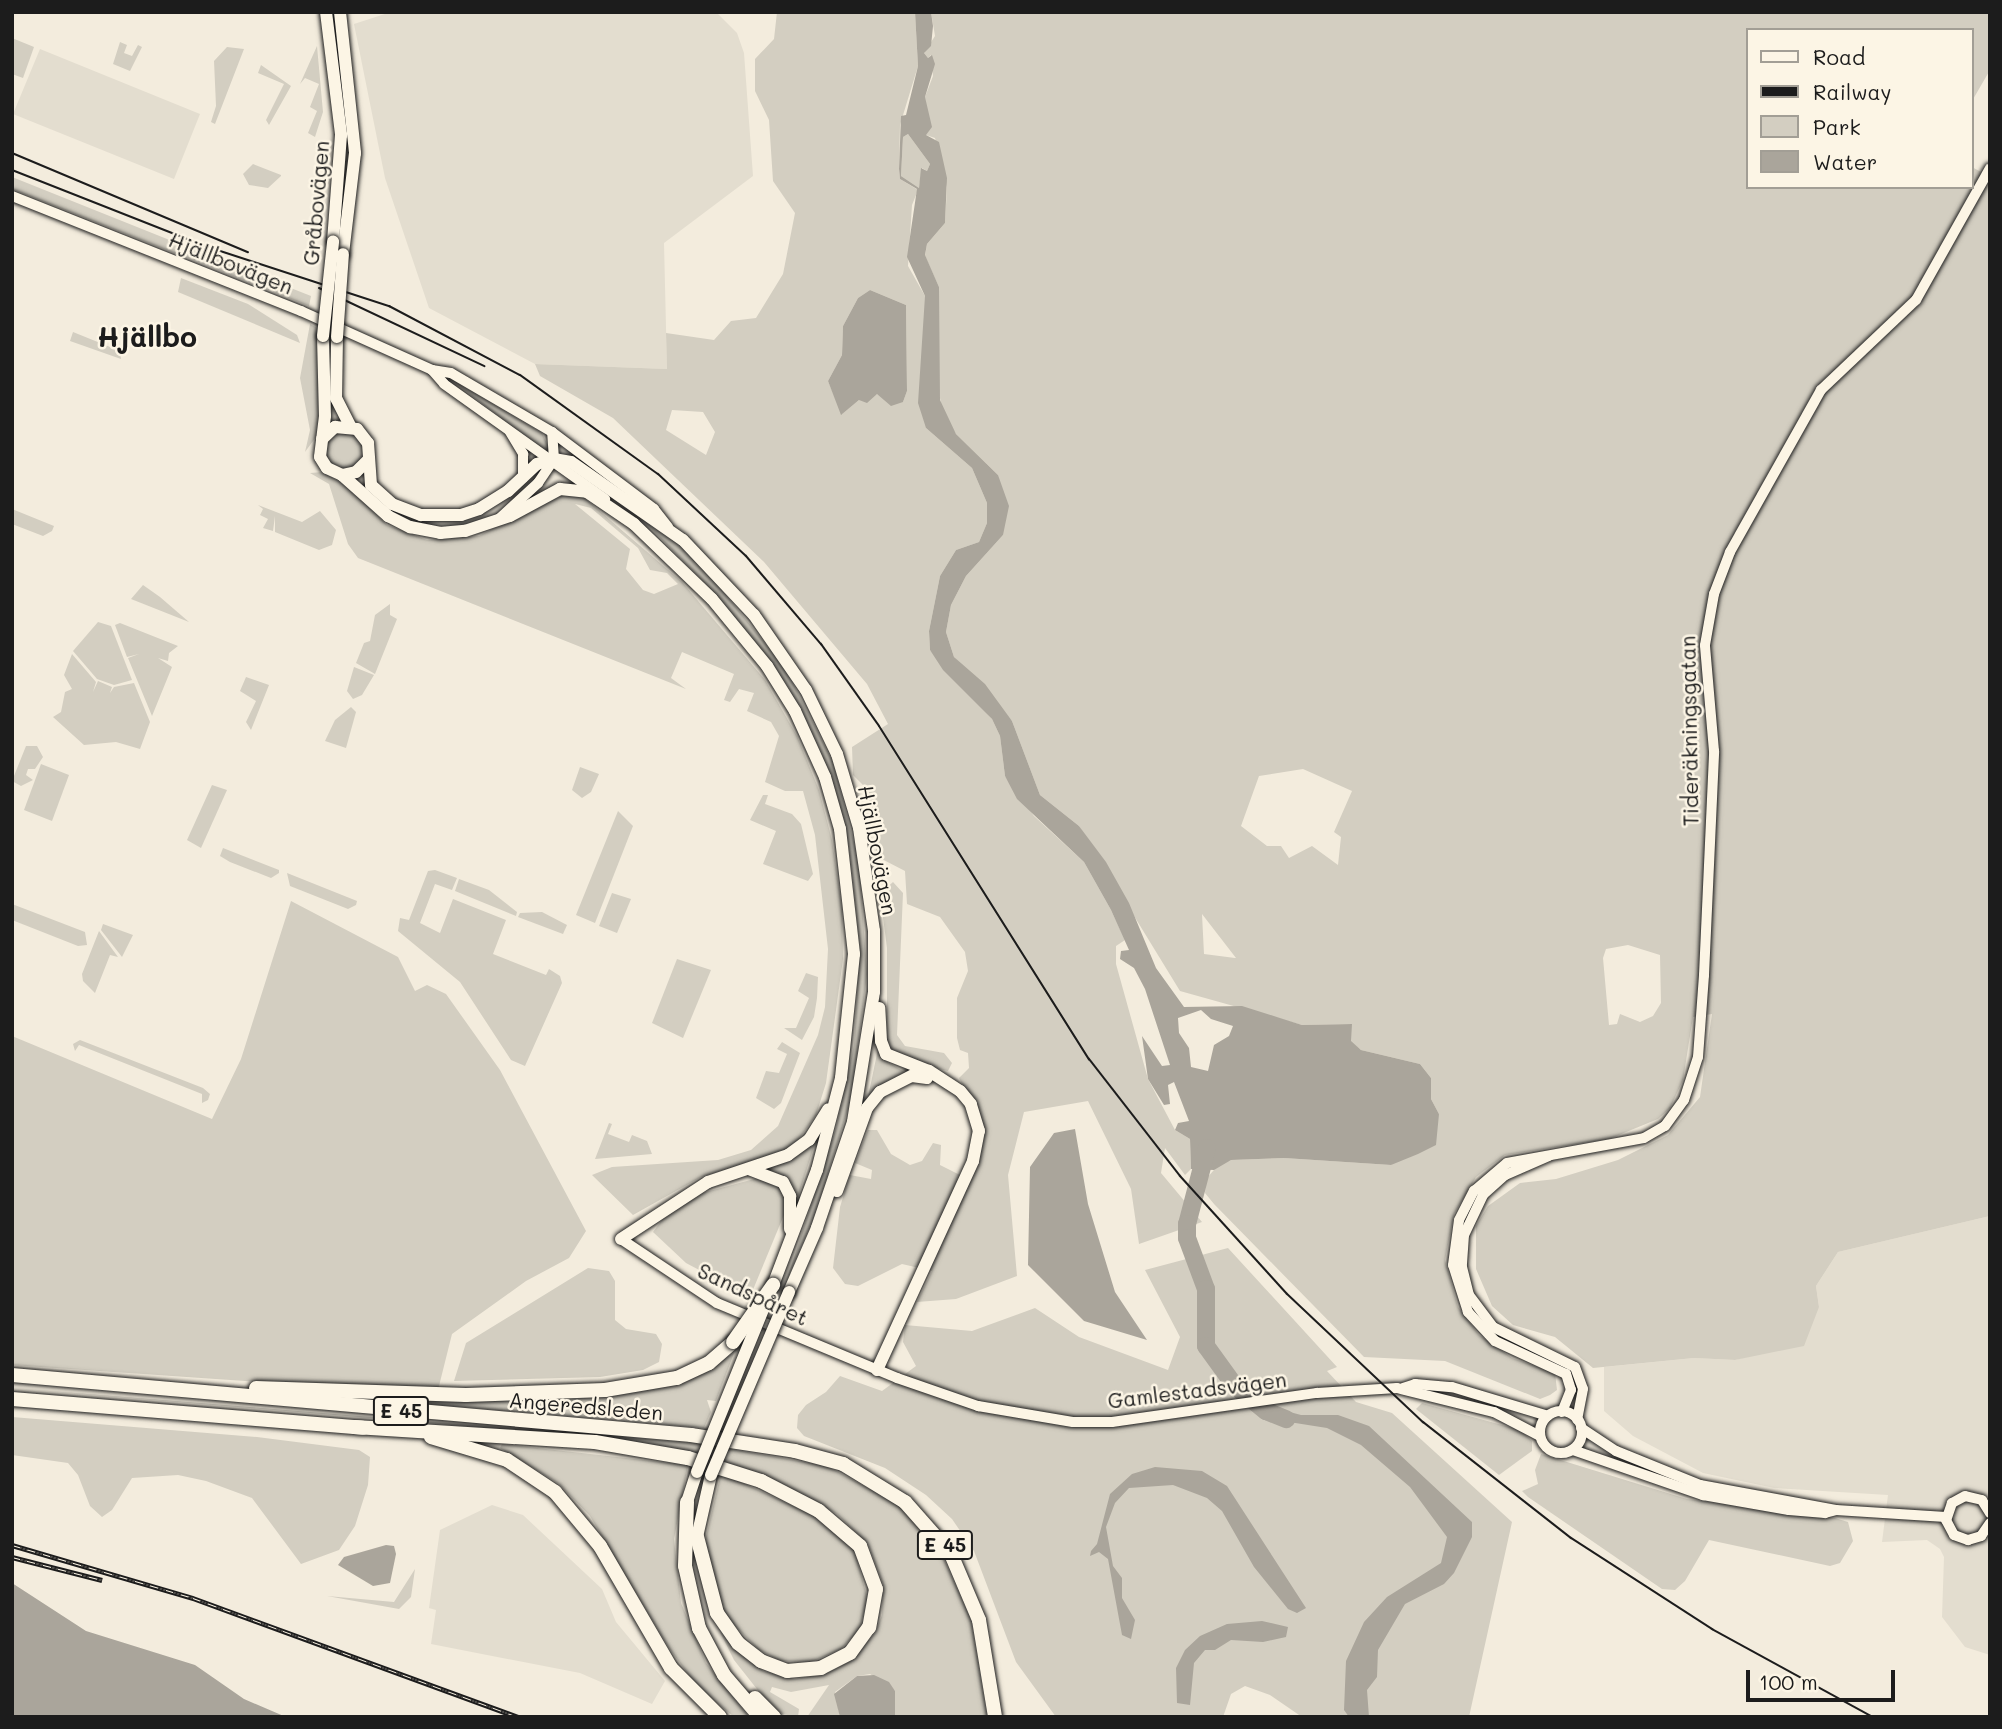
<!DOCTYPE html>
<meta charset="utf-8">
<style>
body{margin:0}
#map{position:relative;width:2002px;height:1729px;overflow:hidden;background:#f3ecdd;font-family:Mali,sans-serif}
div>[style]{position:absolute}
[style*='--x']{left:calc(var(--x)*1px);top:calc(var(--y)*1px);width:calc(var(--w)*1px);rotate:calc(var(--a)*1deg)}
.built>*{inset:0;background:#e3ddcf}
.green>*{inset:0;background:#d3cec1}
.round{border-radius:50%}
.water>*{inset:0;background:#aaa59b}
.river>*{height:18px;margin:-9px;padding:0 9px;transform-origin:9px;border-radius:9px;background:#aaa59b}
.roads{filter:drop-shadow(0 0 2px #1c1c1c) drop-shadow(0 0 2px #1c1c1c)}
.minor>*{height:10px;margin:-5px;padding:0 5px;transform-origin:5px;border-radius:5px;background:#fcf5e5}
.minor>.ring{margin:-5px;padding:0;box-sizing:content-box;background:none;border:10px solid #fcf5e5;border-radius:50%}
.major>*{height:12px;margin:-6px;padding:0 6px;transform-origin:6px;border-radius:6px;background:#fcf5e5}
.highway>*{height:14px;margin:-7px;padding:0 7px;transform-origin:7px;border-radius:7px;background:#fcf5e5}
.tram>*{height:2px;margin:-1px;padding:0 1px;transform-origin:1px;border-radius:1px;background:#1c1c1c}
.rail>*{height:5px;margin-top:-2.5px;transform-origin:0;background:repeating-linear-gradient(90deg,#fcf5e5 0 8px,#1c1c1c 0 16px);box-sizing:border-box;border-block:2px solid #1c1c1c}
.bridges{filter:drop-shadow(0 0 2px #1c1c1c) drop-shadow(0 0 2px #1c1c1c)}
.major-bridge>*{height:12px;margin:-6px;padding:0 6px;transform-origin:6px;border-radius:6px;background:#fcf5e5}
.highway-bridge>*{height:14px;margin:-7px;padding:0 7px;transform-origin:7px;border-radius:7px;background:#fcf5e5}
span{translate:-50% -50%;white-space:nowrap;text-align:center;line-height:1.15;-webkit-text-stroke:5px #fcf5e5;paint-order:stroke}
.shield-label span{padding:2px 5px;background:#fcf5e5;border:2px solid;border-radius:5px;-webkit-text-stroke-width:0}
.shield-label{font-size:19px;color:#1c1c1c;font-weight:700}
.street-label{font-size:21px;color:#1c1c1c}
.district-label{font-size:28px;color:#1c1c1c;font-weight:700}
.frame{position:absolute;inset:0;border:14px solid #1c1c1c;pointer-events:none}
.legend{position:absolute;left:1746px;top:28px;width:228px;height:161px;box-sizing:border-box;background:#fcf5e5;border:2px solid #a29e95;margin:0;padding:9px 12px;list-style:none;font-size:21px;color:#1c1c1c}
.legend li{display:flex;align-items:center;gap:14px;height:35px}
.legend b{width:35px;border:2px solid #a29e95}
.scale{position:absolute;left:1746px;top:1670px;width:149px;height:32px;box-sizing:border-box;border:4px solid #1c1c1c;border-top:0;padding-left:9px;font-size:21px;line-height:24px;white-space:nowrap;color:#1c1c1c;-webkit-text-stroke:5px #fcf5e5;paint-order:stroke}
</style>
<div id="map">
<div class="built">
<div style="clip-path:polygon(391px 12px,716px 12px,737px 33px,744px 53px,753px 176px,664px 243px,667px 369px,535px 364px,429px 308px,385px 178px,354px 24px)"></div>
<div style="clip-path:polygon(40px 49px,200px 114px,174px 179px,13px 114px)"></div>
<div style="clip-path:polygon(1990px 1216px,1990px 1655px,1965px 1647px,1942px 1617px,1944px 1557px,1940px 1549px,1927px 1540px,1882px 1542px,1888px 1495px,1774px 1488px,1703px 1473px,1633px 1436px,1604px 1411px,1604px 1367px,1694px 1358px,1735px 1360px,1754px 1355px,1819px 1307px,1816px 1286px,1838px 1252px)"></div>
<div style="clip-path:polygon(492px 1505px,523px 1515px,602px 1589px,616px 1622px,665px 1681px,652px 1704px,580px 1673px,431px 1644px,436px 1610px,429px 1608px,440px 1530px)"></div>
</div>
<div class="green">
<div style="clip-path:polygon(evenodd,777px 12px,915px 12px,918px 66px,900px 125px,899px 169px,900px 179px,918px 190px,912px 205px,908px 266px,925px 296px,926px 428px,972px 468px,987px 503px,987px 523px,979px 542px,956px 550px,940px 576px,929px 631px,930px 650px,992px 719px,1000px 736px,1005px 776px,1034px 816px,1084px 862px,1111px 910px,1125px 940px,1116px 946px,1116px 964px,1148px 1079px,1175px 1130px,1190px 1139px,1191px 1169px,1185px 1175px,1165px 1148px,1161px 1173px,1202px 1222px,1139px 1244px,1131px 1189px,1088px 1101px,1024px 1112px,1008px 1175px,1017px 1276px,956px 1299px,917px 1302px,932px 1271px,902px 1264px,858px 1286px,845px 1284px,833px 1268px,840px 1207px,850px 1175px,871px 1179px,872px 1170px,855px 1163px,868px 1130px,877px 1130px,891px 1154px,910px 1165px,922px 1161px,933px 1143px,941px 1145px,940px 1165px,964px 1177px,977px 1113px,959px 1078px,969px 1068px,968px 1053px,960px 1050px,957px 1038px,957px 998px,968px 971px,965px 952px,940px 917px,907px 904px,905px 871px,876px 856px,875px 821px,864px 786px,853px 775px,852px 747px,888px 724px,867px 684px,764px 562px,613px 418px,540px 376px,535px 364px,667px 369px,666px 333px,714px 340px,731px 321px,756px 318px,783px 274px,795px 213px,773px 181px,769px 120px,755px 91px,755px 59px,774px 39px,777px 12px,870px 290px,906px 305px,907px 391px,903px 402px,877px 394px,859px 400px,842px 414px,828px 381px,842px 355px,843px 326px,858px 298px,870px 290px,777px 12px,672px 410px,703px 412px,715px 432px,706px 455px,666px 430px,672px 410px)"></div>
<div style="clip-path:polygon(evenodd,931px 12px,1990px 12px,1990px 70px,1972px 101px,1972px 30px,1748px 30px,1748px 187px,1972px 187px,1972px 167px,1981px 172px,1990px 160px,1990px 1216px,1838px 1252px,1816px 1286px,1819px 1307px,1804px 1346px,1735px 1360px,1694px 1358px,1593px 1368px,1555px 1337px,1513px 1325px,1492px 1306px,1476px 1269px,1476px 1226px,1488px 1206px,1520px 1183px,1556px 1179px,1618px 1160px,1668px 1135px,1700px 1097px,1712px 1014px,1693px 1017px,1683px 1080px,1670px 1108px,1658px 1119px,1609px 1139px,1505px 1155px,1476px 1177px,1454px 1214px,1445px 1260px,1458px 1307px,1479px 1335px,1512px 1358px,1555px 1373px,1557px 1390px,1550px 1395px,1540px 1399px,1445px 1361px,1364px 1357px,1214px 1204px,1205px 1193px,1206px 1179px,1221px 1162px,1231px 1160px,1284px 1158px,1391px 1165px,1439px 1114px,1431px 1099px,1431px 1078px,1420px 1064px,1361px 1050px,1351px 1042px,1351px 1024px,1302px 1025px,1180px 991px,1079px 826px,1040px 795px,1012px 721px,954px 657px,946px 632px,951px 605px,966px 576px,1003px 535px,998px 475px,956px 434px,943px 414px,936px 377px,939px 287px,925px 256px,927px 244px,945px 223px,947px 187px,935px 138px,926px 135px,925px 97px,933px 76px,931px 55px,928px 58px,924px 53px,935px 36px,931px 12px,1303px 769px,1352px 791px,1334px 832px,1341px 837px,1338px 865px,1312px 846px,1289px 858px,1281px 846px,1267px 846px,1241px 826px,1259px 776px,1303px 769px,931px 12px,1202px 914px,1236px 958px,1235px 958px,1204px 954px,1202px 914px,931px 12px,1628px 945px,1660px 955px,1661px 1003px,1653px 1016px,1640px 1022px,1620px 1014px,1617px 1024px,1609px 1025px,1603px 958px,1606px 949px,1628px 945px)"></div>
<div style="clip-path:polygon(12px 38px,34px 47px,23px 78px,12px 74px)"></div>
<div style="clip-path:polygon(120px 42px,127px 45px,124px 53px,132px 56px,138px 45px,142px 47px,130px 71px,113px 64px)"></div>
<div style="clip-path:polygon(317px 46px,323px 112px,315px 137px,308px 133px,317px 111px,310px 107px,319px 84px,305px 78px,300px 84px)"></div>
<div style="clip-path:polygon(227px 47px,244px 49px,215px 124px,211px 122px,216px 106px,214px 61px)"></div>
<div style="clip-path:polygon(261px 65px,291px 86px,269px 125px,266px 120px,284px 84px,258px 73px)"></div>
<div style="clip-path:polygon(908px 134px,930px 164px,927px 171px,922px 168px,919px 188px,901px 176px,903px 137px)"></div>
<div style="clip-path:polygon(253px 164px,281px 175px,281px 176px,268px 188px,249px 185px,243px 174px)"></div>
<div style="clip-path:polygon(12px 177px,177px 243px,177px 254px,12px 189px)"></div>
<div style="clip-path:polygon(189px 248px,311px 296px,309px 306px,186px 257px)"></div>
<div style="clip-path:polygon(181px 278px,248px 304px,297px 335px,300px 343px,178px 292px)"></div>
<div style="clip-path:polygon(310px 324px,319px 329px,321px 430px,305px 452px,310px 430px,300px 378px)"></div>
<div style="clip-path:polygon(73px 332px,120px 351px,121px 359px,70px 341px)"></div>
<div style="clip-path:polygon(449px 378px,542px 433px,550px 450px,540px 448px)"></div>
<div class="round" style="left:326px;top:433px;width:36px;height:36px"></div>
<div style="clip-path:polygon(evenodd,323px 472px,348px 487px,387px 525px,427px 540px,479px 536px,556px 495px,581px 495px,682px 582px,765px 680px,797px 736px,819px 790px,832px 840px,842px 909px,843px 959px,826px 1083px,816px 1115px,796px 1143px,781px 1153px,701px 1177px,633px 1215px,592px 1175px,612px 1167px,718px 1160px,751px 1150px,778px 1126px,818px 1035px,825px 1007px,828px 949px,815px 835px,803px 791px,785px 791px,765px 782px,779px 736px,771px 722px,747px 711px,754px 693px,739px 689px,730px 702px,724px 700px,734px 674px,682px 652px,671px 678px,686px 689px,358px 558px,348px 544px,329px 484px,310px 473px,323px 472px,575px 504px,591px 508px,638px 548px,650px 570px,667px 573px,678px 584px,654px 594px,643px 590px,626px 569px,630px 549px,575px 504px)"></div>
<div style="clip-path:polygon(258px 505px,302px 522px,320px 511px,336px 530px,332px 545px,319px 550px,275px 532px,275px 516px,273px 531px,263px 528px,268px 519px,260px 515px,263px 509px)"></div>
<div style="clip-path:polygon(12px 509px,54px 526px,52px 531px,43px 536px,12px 524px)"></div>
<div style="clip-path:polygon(644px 521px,678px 544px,709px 574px,785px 668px,833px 762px,859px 862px,867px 974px,852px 1096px,815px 1215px,787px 1279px,836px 1128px,854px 1045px,860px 946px,849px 847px,822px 754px,787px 685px,714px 593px)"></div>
<div style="clip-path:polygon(143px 585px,160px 597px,189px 622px,131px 599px)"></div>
<div style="clip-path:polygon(390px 604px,390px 615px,397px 619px,375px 674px,356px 663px,364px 643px,370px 641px,375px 615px)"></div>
<div style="clip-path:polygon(98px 622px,111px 626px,132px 680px,114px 685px,97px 679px,73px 651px)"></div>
<div style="clip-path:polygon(120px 623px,178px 646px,169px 653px,168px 661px,158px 658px,172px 667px,152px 716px,128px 658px,139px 654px,127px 657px,115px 625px)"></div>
<div style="clip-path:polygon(72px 654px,96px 682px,93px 692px,98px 681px,112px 687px,110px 693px,114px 687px,134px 683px,150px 722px,140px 749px,116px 742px,84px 745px,53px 717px,61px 712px,65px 692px,72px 689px,64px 675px)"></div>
<div style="clip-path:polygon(354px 667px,374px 675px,362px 695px,353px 699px,347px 691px)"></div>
<div style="clip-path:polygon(246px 677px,269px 685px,251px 730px,246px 722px,256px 701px,240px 691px)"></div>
<div style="clip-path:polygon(351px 707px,356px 712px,346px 748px,325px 741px,335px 720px)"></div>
<div style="clip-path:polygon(26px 746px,37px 746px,43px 757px,35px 769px,28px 769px,26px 775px,33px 780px,21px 786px,12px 781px)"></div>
<div style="clip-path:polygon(41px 764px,69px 775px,52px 821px,24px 810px)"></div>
<div style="clip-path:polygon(580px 767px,599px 774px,591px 792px,582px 798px,572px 790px)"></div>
<div style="clip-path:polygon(212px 785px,227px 790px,201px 848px,187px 840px)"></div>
<div style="clip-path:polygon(763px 795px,768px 795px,765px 804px,792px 814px,801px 824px,813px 874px,808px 881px,763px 864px,776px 831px,750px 820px)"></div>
<div style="clip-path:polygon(618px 811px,633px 826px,595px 923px,576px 915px)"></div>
<div style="clip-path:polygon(223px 848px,279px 870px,279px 873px,271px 878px,230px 862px,220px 856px)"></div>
<div style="clip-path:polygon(435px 870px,457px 878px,452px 890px,435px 884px,420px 923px,440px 933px,453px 899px,506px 920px,493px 954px,546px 975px,549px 969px,560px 976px,562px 983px,525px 1066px,511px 1060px,460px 982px,398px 931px,400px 918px,409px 920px,428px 871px)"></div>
<div style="clip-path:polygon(287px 873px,357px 901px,356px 905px,348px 909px,290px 886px)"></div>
<div style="clip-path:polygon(459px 879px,489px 890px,517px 912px,516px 916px,455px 891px)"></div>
<div style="clip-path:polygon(893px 882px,903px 893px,897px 1035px,905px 1046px,944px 1053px,952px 1063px,948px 1071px,909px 1062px,887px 1045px,887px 948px,880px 894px)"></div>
<div style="clip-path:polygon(612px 893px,631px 899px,617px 933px,599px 926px)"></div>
<div style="clip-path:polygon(291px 901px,398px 957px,415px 991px,427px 985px,446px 994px,500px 1070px,586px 1231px,569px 1258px,526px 1281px,452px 1334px,437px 1394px,12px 1365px,12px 1036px,212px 1119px,241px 1059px)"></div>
<div style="clip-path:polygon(12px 904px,85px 932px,87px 945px,78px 946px,12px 920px)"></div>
<div style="clip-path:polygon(542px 912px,567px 925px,563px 934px,518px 917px,520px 913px)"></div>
<div style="clip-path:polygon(103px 924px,133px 935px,122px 957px,101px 930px)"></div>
<div style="clip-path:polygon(99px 931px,118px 957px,110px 955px,95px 993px,83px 981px,82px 974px)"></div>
<div style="clip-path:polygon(677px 959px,711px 970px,683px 1038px,652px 1023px)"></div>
<div style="clip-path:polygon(806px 973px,818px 977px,817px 998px,814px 1017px,802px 1040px,784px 1028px,796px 1028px,809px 998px,798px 991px)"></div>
<div style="clip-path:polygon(80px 1040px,203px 1088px,210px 1094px,208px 1100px,202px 1103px,202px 1094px,79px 1045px,75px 1051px,73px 1044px)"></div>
<div style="clip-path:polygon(782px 1042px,800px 1053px,781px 1103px,774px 1109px,756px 1098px,766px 1071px,779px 1073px,787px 1054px,777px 1049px)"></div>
<div style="clip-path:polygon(878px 1049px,886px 1061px,906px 1073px,868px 1097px)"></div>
<div style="clip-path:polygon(609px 1123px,612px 1124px,608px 1134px,629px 1142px,632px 1135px,647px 1141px,652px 1154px,595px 1159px)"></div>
<div style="clip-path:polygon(816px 1140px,798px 1197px,797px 1197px,785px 1177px,768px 1169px)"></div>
<div style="clip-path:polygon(758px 1178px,781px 1189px,786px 1210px,750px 1297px,686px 1263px,653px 1232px,665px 1216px,702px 1193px)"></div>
<div style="clip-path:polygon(1228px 1248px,1337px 1367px,1327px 1371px,1356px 1402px,1392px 1413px,1512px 1522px,1469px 1717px,1302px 1717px,1270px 1695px,1245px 1686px,1231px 1694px,1223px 1717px,1056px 1717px,1016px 1662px,974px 1551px,952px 1519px,926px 1495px,885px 1468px,804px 1436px,797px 1428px,798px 1415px,806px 1405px,826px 1392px,840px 1376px,882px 1391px,916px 1366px,903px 1342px,905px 1325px,972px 1331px,1035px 1308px,1079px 1337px,1168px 1370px,1180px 1337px,1145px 1270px)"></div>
<div style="clip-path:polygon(588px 1268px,609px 1271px,615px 1281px,615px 1320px,626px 1329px,656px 1334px,662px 1344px,659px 1362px,643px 1370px,600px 1377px,454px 1381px,466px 1343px)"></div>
<div style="clip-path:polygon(734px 1353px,716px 1401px,707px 1400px,711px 1412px,704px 1428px,334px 1396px,684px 1381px)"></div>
<div style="clip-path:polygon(12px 1388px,696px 1443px,827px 1466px,897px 1504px,939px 1548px,971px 1620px,987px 1717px,895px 1717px,895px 1691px,870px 1674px,857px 1676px,835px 1692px,840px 1717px,807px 1717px,829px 1685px,791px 1692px,772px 1687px,770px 1692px,799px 1709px,798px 1717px,782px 1714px,764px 1698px,734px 1660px,720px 1632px,763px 1671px,795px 1679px,826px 1674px,852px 1660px,875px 1633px,882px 1615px,883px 1584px,868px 1544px,837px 1514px,775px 1480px,724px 1461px,688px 1452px,499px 1429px)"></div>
<div style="clip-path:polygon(1422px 1403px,1520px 1430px,1532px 1441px,1532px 1451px,1499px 1475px,1416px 1409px)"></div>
<div style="clip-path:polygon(12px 1417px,257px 1437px,359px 1450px,370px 1457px,368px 1485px,355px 1526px,339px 1550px,301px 1564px,252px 1498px,206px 1481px,178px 1475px,132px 1478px,112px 1510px,102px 1517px,90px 1506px,78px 1475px,68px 1463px,12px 1455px)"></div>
<div style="clip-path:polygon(502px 1444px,688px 1465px,674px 1539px,681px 1603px,706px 1663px,749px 1717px,734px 1717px,697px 1686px,669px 1648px,590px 1516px,558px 1483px,500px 1448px)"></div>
<div style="clip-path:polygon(1541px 1454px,1687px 1499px,1835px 1518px,1848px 1522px,1853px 1541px,1840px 1563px,1830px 1566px,1709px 1540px,1685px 1581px,1675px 1590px,1662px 1589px,1528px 1497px,1522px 1491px,1538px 1484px,1535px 1470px)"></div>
<div style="clip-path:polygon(721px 1473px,819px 1518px,854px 1549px,868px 1600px,859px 1630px,841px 1649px,811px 1662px,781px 1661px,759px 1650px,726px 1617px,707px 1564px,706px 1537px)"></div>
<div style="clip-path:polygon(415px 1569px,411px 1597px,399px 1609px,327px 1596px,394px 1602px)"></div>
</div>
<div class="water">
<div style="clip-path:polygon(evenodd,915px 12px,931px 12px,933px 26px,931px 46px,924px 53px,928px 58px,932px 55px,935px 64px,925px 97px,932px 127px,926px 135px,939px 142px,947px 178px,945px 223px,927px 244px,925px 255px,939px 287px,940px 400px,956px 434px,998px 475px,1009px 506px,1003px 535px,966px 576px,951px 605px,946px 632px,954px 657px,985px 684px,1012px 721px,1040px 795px,1079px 826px,1106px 862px,1129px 903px,1156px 968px,1184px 1007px,1242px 1006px,1302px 1025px,1352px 1024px,1351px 1041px,1361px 1050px,1420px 1064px,1431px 1078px,1431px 1099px,1439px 1114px,1436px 1145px,1418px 1154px,1391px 1165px,1284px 1158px,1231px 1160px,1214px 1170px,1191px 1169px,1190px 1139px,1175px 1130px,1178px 1123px,1189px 1121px,1174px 1082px,1168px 1085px,1170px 1104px,1164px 1105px,1148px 1079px,1142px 1036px,1162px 1066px,1170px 1065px,1145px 989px,1134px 968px,1120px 959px,1121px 951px,1129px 950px,1111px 910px,1084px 862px,1017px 799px,1005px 776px,1000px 736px,992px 719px,943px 670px,930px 650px,929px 631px,940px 576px,956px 550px,979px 542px,987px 523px,987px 503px,972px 468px,926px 428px,918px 403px,925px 296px,907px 257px,917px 189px,900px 179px,899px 169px,901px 116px,906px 115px,918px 66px,915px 12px,908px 134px,930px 164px,927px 171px,921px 168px,919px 188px,901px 176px,903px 137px,908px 134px,915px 12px,1201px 1010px,1211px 1019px,1233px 1026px,1229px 1036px,1214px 1045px,1208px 1071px,1191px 1067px,1189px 1048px,1179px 1033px,1178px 1018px,1201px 1010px)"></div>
<div style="clip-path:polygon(870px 290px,906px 305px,907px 391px,903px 402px,891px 406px,877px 394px,867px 403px,859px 400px,841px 415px,828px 381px,842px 355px,843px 326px,858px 298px)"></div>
<div style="clip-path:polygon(1075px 1129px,1088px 1204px,1115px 1292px,1147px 1340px,1084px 1321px,1028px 1265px,1030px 1167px,1054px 1133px)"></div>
<div style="clip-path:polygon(1271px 1407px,1301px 1415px,1338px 1415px,1369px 1426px,1472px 1522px,1472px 1537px,1454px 1573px,1444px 1584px,1405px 1604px,1378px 1650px,1377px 1677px,1367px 1690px,1369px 1717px,1349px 1717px,1344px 1710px,1346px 1661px,1364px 1622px,1387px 1597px,1441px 1563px,1447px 1537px,1410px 1487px,1361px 1445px,1327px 1428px,1270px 1419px,1259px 1413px)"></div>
<div style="clip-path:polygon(1155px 1467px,1202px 1471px,1227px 1486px,1306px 1608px,1297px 1613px,1288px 1609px,1254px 1567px,1222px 1511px,1207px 1498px,1173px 1485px,1129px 1488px,1115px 1503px,1106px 1527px,1113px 1566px,1122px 1578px,1122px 1598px,1135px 1620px,1131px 1639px,1122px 1635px,1108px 1559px,1099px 1552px,1090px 1556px,1091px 1551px,1097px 1544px,1110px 1494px,1132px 1474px)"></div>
<div style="clip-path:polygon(386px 1545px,394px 1546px,396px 1554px,390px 1583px,373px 1586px,338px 1565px,344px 1557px)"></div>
<div style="clip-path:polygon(12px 1583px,86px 1631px,195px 1665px,244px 1699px,286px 1717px,12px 1717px)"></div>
<div style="clip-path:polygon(1262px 1621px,1288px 1627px,1286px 1637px,1263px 1642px,1231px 1640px,1215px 1650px,1205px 1650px,1194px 1663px,1190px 1705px,1177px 1703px,1176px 1668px,1185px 1650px,1200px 1636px,1227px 1624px)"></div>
<div style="clip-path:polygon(857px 1676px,874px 1675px,889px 1682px,895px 1691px,895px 1717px,840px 1717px,834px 1694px)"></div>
</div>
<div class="river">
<div style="--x:1207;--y:1148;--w:79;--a:104.7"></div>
<div style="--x:1187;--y:1224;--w:14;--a:90"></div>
<div style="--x:1187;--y:1238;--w:54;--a:69.6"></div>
<div style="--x:1206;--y:1289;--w:57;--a:90"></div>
<div style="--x:1206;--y:1346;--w:49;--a:54.1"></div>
<div style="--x:1235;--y:1386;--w:40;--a:39"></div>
<div style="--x:1266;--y:1411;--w:22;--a:22"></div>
</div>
<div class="roads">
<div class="minor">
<div style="--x:12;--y:196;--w:311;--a:21.7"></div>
<div style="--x:301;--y:311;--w:144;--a:24.2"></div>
<div style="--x:432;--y:370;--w:19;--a:9"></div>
<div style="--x:451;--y:373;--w:117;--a:30.3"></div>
<div style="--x:552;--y:432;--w:128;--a:37"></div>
<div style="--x:654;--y:509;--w:23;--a:52"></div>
<div style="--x:432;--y:370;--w:18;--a:49"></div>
<div style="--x:444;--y:384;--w:198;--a:35.5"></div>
<div style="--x:510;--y:432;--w:26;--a:59"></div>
<div style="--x:523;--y:454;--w:24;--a:90"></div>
<div style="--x:500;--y:518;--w:52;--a:-42.6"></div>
<div style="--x:538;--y:483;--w:29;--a:-56"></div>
<div style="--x:554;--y:459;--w:27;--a:-94"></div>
<div style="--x:1549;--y:1156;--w:48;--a:156.6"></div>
<div style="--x:1505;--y:1175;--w:30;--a:138"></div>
<div style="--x:1483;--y:1195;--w:44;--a:115.4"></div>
<div style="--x:1464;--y:1235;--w:32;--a:94"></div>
<div style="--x:1462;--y:1267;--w:29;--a:76"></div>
<div style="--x:1469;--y:1295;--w:40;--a:53"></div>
<div style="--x:1493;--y:1327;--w:91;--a:26"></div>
<div style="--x:1575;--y:1367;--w:23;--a:70"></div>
<div style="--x:1583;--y:1389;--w:31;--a:101"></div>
<div style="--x:621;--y:1239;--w:115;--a:33.7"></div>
<div style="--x:717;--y:1303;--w:195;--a:22.6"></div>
<div style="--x:897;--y:1378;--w:86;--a:19.1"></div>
<div style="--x:978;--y:1406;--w:96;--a:9.6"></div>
<div style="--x:1073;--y:1422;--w:39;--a:0"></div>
<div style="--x:1112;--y:1422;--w:207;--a:-8.1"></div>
<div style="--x:1317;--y:1393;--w:80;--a:-3.6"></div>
<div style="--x:1397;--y:1388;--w:100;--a:13.9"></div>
<div style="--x:1494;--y:1412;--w:52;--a:27.6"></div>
<div style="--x:1403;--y:1388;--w:13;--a:-18"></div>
<div style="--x:1415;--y:1384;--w:37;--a:5"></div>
<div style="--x:1452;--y:1387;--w:100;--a:16.8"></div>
<div class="ring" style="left:1540px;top:1411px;width:32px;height:32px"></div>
<div style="--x:1562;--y:1412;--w:24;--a:-68"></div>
<div style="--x:1571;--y:1390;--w:17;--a:-107"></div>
<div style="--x:1566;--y:1374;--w:78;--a:-155.1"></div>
<div style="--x:1495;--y:1341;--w:40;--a:-133"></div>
<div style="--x:1468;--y:1312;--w:49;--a:-107.7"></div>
<div style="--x:1453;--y:1265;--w:45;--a:-82.4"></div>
<div style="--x:1459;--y:1220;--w:33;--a:-63"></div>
<div style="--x:1474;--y:1191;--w:43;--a:-40.3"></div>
<div style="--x:1507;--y:1163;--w:139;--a:-10.3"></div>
<div style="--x:1644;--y:1138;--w:24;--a:-30"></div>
<div style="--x:1665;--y:1126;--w:32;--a:-54"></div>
<div style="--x:1684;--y:1100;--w:45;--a:-72"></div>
<div style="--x:1698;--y:1057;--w:82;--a:-85.8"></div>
<div style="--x:1704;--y:975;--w:224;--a:-87.4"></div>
<div style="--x:1714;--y:751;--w:106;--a:-94.9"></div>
<div style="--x:1705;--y:645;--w:52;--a:-80"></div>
<div style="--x:1714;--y:594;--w:45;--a:-69.1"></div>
<div style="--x:1730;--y:552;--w:186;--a:-60.7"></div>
<div style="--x:1821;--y:390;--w:131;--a:-43.5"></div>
<div style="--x:1916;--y:300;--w:151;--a:-60.7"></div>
<div style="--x:1581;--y:1428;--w:42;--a:33.3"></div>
<div style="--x:1616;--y:1451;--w:91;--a:22"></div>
<div style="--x:1700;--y:1485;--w:138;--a:10.4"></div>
<div style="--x:1836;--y:1510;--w:110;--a:3.6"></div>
<div style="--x:1573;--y:1450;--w:138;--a:19.1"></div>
<div style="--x:1703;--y:1495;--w:87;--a:9.9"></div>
<div style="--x:1789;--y:1510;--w:36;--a:5"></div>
<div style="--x:1825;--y:1513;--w:11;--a:-15"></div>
<div style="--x:1990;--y:1513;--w:15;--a:-122"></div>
<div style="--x:1982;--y:1500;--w:17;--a:-167"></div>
<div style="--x:1965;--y:1496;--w:15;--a:152"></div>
<div style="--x:1952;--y:1503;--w:18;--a:109"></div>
<div style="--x:1946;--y:1520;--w:17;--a:62"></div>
<div style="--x:1954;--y:1535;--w:15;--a:20"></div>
<div style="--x:1968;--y:1540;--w:14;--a:-17"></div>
<div style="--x:1981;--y:1536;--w:16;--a:-55"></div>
</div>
<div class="major">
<div style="--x:326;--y:12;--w:124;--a:83"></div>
<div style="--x:341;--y:135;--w:107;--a:94.3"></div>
<div style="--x:340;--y:12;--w:142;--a:83.9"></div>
<div style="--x:355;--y:153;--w:102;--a:96.8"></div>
<div style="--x:323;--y:336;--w:80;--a:88.6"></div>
<div style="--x:325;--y:416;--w:41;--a:97"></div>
<div style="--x:320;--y:457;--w:13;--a:58"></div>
<div style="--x:327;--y:468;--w:17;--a:25"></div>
<div style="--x:342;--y:475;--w:14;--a:-12"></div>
<div style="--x:356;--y:472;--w:16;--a:-45"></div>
<div style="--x:337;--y:337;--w:61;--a:90.9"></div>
<div style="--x:336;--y:398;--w:33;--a:63"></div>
<div style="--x:322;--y:439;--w:18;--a:-43"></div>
<div style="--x:335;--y:427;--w:22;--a:5"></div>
<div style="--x:357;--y:429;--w:18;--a:52"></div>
<div style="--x:368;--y:443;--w:42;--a:85.9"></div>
<div style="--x:371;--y:485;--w:28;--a:42"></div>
<div style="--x:392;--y:504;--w:31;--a:21"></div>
<div style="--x:421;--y:515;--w:40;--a:0"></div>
<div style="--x:461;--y:515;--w:19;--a:-18"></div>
<div style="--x:479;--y:509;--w:34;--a:-32"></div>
<div style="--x:508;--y:491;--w:40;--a:-43"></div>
<div style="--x:537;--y:464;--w:18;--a:-16"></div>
<div style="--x:554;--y:459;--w:17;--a:10"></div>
<div style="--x:571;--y:462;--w:136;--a:34.9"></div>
<div style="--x:683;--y:540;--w:103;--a:46.6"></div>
<div style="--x:754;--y:615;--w:91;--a:55.3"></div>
<div style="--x:806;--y:690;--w:71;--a:64.2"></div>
<div style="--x:837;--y:754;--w:77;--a:73.4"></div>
<div style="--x:859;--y:828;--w:104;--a:81.7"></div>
<div style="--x:874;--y:931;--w:61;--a:90"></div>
<div style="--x:874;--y:992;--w:132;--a:99.2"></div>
<div style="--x:853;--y:1122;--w:112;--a:108.8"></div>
<div style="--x:817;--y:1228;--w:70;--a:113.6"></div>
<div style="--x:342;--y:475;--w:62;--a:41.7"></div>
<div style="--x:388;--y:516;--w:25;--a:27"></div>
<div style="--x:410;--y:527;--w:31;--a:11"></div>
<div style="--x:440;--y:533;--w:25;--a:-5"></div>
<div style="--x:465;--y:531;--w:47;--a:-18.4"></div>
<div style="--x:510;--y:516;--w:57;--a:-28.4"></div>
<div style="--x:560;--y:489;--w:27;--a:6"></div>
<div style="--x:587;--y:492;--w:57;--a:34.2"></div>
<div style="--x:634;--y:524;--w:108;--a:43.9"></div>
<div style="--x:712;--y:599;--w:87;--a:50.6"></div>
<div style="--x:767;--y:666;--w:53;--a:58.1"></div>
<div style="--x:795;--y:711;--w:72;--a:65.6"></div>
<div style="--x:825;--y:777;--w:54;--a:73.9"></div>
<div style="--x:840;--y:829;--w:126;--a:83.6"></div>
<div style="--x:854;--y:954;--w:125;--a:96"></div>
<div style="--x:841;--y:1078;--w:95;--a:104.6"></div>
<div style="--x:817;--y:1170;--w:123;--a:110.9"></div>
<div style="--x:751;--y:1170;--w:34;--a:21"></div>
<div style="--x:783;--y:1182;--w:16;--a:63"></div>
<div style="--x:790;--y:1196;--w:33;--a:90"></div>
<div style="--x:837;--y:1191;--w:88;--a:-70.1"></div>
<div style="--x:867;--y:1108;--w:21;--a:-51"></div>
<div style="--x:880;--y:1092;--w:36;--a:-27"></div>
<div style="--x:912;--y:1076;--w:15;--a:8"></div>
<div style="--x:621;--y:1239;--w:104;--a:-33.2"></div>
<div style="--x:708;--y:1182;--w:84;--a:-18.6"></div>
<div style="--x:788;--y:1155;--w:26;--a:-36"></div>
<div style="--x:809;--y:1140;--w:36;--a:-58"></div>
<div style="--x:877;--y:1370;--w:230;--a:-65.3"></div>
<div style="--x:973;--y:1161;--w:31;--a:-79"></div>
<div style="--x:979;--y:1131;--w:28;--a:-107"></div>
<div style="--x:971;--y:1104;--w:17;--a:-130"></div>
<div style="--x:960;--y:1091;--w:37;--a:-147"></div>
<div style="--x:929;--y:1071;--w:46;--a:-158.4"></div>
<div style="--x:886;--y:1054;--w:14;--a:-111"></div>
<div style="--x:881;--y:1041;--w:33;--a:-93"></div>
<div style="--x:687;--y:1502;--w:32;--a:-72"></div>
<div style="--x:697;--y:1537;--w:64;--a:-77.3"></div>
</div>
<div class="highway">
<div style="--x:12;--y:1375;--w:682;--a:5.05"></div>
<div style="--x:691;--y:1435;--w:105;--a:8.7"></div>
<div style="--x:795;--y:1451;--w:50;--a:15.2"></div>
<div style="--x:843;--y:1464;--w:73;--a:31.5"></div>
<div style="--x:905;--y:1502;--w:69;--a:48.5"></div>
<div style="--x:951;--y:1554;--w:72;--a:67"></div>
<div style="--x:979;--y:1620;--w:98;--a:80.6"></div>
<div style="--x:256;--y:1388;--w:210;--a:1.9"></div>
<div style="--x:466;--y:1395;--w:139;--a:-2.1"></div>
<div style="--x:605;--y:1390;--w:73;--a:-9.5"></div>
<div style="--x:677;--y:1378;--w:35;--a:-25"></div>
<div style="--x:709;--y:1363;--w:32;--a:-41"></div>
<div style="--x:12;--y:1399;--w:352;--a:4.7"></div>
<div style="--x:355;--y:1427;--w:240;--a:3.6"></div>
<div style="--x:595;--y:1442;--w:94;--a:9.8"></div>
<div style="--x:688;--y:1458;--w:77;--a:17.5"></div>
<div style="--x:761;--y:1481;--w:65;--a:27.3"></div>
<div style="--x:819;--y:1511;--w:54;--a:40.5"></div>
<div style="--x:860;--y:1546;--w:46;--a:69.6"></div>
<div style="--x:876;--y:1589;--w:39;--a:100"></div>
<div style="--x:869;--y:1627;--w:32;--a:126"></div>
<div style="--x:850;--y:1653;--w:33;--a:153"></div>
<div style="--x:821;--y:1668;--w:34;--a:175"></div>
<div style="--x:787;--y:1671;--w:28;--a:-159"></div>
<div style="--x:761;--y:1661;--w:29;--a:-142"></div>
<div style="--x:738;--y:1643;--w:37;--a:-125"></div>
<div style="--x:717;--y:1613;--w:79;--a:-104.7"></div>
<div style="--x:431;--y:1437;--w:79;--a:16.8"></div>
<div style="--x:507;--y:1460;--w:58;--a:33.7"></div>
<div style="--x:555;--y:1492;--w:70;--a:50.2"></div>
<div style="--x:600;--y:1546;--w:141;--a:59.8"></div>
<div style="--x:671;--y:1668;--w:69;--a:45"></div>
<div style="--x:687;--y:1502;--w:64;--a:91.8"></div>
<div style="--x:685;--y:1566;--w:64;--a:77.3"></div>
<div style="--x:699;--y:1628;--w:53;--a:62"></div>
<div style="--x:724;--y:1675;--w:55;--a:49.4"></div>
<div style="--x:755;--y:1698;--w:27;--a:45"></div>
</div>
</div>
<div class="tram">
<div style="--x:12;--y:153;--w:256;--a:22.8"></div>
<div style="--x:12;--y:170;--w:204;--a:21.5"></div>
<div style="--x:202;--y:245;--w:197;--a:18.1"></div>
<div style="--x:389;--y:306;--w:148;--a:27.8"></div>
<div style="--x:520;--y:375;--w:170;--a:35.7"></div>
<div style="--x:658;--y:474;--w:120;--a:43"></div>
<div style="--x:746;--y:556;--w:116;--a:49.6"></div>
<div style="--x:821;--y:644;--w:100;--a:54.7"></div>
<div style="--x:879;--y:726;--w:394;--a:57.8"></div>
<div style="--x:1089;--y:1059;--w:148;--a:52.1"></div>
<div style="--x:1180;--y:1176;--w:159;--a:47.8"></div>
<div style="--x:1287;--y:1294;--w:187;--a:43.3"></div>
<div style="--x:1423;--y:1422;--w:188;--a:38.1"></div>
<div style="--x:1571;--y:1538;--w:168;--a:32.8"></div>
<div style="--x:1712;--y:1629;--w:183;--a:28.7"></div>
<div style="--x:319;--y:288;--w:183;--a:25.3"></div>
</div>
<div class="rail">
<div style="--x:12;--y:1545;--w:189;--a:16.3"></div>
<div style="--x:193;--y:1598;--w:346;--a:20.1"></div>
<div style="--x:12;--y:1557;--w:93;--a:14.3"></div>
</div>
<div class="bridges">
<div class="major-bridge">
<div style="--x:323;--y:336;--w:95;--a:-83.9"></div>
<div style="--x:337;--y:337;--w:83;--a:-85.9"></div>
<div style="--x:697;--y:1472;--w:183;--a:-67.9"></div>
<div style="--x:711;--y:1475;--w:199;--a:-66.9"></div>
</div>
<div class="highway-bridge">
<div style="--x:733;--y:1342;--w:70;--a:-54.9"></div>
</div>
</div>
<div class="shield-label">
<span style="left:401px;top:1411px">E 45</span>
<span style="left:945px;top:1545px">E 45</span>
</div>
<div class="street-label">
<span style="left:316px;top:203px;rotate:-85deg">Gråbovägen</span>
<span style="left:231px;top:263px;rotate:22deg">Hjällbovägen</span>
<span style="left:1689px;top:731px;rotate:-91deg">Tideräkningsgatan</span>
<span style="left:878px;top:850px;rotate:79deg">Hjällbovägen</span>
<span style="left:753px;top:1294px;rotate:25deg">Sandspåret</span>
<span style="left:1197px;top:1390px;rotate:-7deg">Gamlestadsvägen</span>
<span style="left:586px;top:1406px;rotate:5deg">Angeredsleden</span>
</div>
<div class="district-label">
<span style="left:147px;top:336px">Hjällbo</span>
</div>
<div class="frame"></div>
<ul class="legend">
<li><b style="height:9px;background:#fcf5e5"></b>Road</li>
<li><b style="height:9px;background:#1c1c1c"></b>Railway</li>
<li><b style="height:19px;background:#d3cec1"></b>Park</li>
<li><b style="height:19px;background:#aaa59b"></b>Water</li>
</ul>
<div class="scale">100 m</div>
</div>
